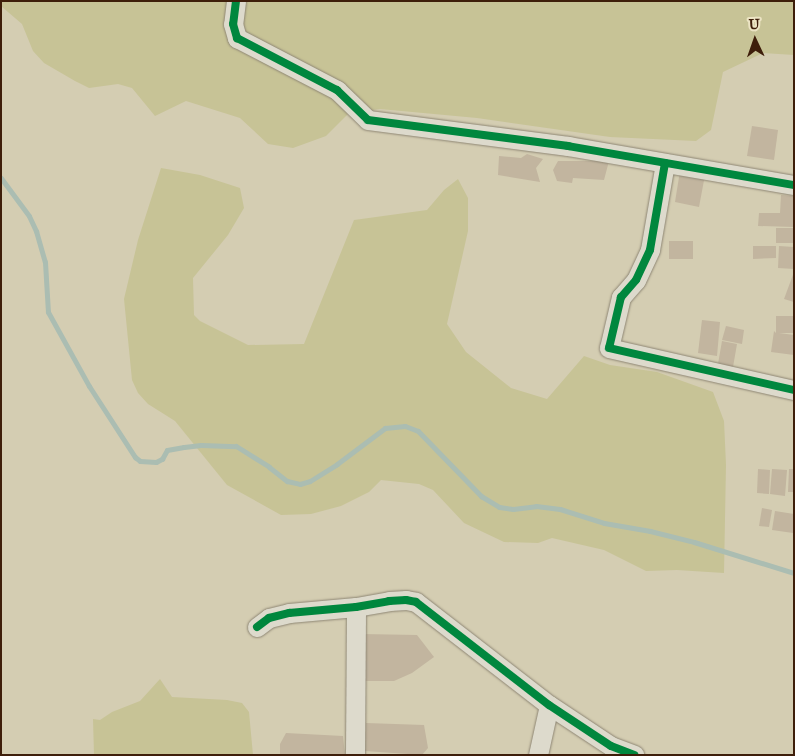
<!DOCTYPE html>
<style>
body{margin:0}
#map{position:relative;width:795px;height:756px;overflow:hidden;background:#d4cdb2;font-family:"IM FELL Great Primer",serif}
div>[style]{position:absolute}
[style*='--x']{left:calc(var(--x)*1px);top:calc(var(--y)*1px);width:calc(var(--w)*1px);rotate:calc(var(--a)*1deg)}
.green>*{inset:0;background:#c7c396}
.stream>*{height:5px;margin:-2.5px;padding:0 2.5px;transform-origin:2.5px;border-radius:2.5px;background:#abbdb2}
.building>*{inset:0;background:#c2b59f}
.roads{filter:drop-shadow(0 0 1px #8e8674) drop-shadow(0 0 1px #8e8674)}
.street>*{height:19px;margin:-9.5px;padding:0 9.5px;transform-origin:9.5px;border-radius:9.5px;background:#dddacc}
.cycleway>*{height:8px;margin:-4px;padding:0 4px;transform-origin:4px;border-radius:4px;background:#00873e}
span{translate:-50% -50%;white-space:nowrap;text-align:center;line-height:1.15;-webkit-text-stroke:5px #ece4c4;paint-order:stroke}
.frame{position:absolute;inset:0;border:2px solid #3e1e0a;pointer-events:none}
.north{position:absolute;left:730px;top:15px;width:50px;height:50px;-webkit-text-stroke:4px #ece4c4;paint-order:stroke;rotate:357deg;font-size:14px;font-weight:700;line-height:20px;text-align:center;color:#3e1e0a}
.north::after{content:'';display:block;margin:auto;width:18px;height:22px;background:#3e1e0a;clip-path:polygon(50% 0,100% 100%,50% 72%,0 100%)}
</style>
<div id="map">
<div class="green">
<div style="clip-path:polygon(1px 1px,794px 1px,794px 55px,763px 53px,723px 72px,711px 130px,696px 141px,610px 137px,477px 118px,380px 109px,349px 113px,326px 136px,293px 148px,268px 144px,240px 118px,186px 101px,155px 116px,132px 88px,118px 84px,89px 88px,75px 81px,44px 63px,33px 51px,22px 24px,1px 6px)"></div>
<div style="clip-path:polygon(161px 168px,200px 175px,240px 188px,244px 208px,228px 235px,193px 278px,194px 315px,200px 321px,248px 345px,304px 344px,354px 220px,427px 210px,444px 190px,458px 179px,468px 198px,468px 231px,447px 324px,466px 352px,511px 388px,547px 399px,584px 356px,610px 365px,657px 372px,713px 392px,724px 421px,726px 465px,724px 573px,677px 570px,646px 571px,604px 550px,552px 538px,538px 543px,504px 542px,464px 523px,433px 490px,419px 484px,381px 480px,369px 492px,341px 506px,311px 514px,281px 515px,227px 485px,175px 421px,148px 404px,138px 393px,132px 380px,124px 299px,138px 240px)"></div>
<div style="clip-path:polygon(160px 679px,172px 697px,227px 700px,242px 703px,249px 712px,253px 755px,94px 755px,93px 719px,100px 720px,112px 712px,140px 701px)"></div>
</div>
<div class="stream">
<div style="--x:1;--y:178;--w:47;--a:53.6"></div>
<div style="--x:29;--y:216;--w:17;--a:65"></div>
<div style="--x:36;--y:231;--w:32;--a:74"></div>
<div style="--x:45;--y:262;--w:50;--a:86.6"></div>
<div style="--x:48;--y:312;--w:85;--a:61"></div>
<div style="--x:89;--y:386;--w:85;--a:57.1"></div>
<div style="--x:135;--y:457;--w:6;--a:39"></div>
<div style="--x:140;--y:461;--w:16;--a:4"></div>
<div style="--x:156;--y:462;--w:7;--a:-27"></div>
<div style="--x:162;--y:459;--w:10;--a:-61"></div>
<div style="--x:167;--y:450;--w:17;--a:-10"></div>
<div style="--x:184;--y:447;--w:17;--a:-7"></div>
<div style="--x:201;--y:445;--w:35;--a:2"></div>
<div style="--x:236;--y:446;--w:39;--a:32"></div>
<div style="--x:269;--y:467;--w:23;--a:38"></div>
<div style="--x:287;--y:481;--w:13;--a:13"></div>
<div style="--x:300;--y:484;--w:10;--a:-17"></div>
<div style="--x:310;--y:481;--w:32;--a:-32"></div>
<div style="--x:337;--y:464;--w:60;--a:-36.9"></div>
<div style="--x:385;--y:428;--w:20;--a:-6"></div>
<div style="--x:405;--y:426;--w:14;--a:21"></div>
<div style="--x:418;--y:431;--w:91;--a:45.9"></div>
<div style="--x:481;--y:496;--w:21;--a:31"></div>
<div style="--x:499;--y:507;--w:14;--a:8"></div>
<div style="--x:513;--y:509;--w:23;--a:-7"></div>
<div style="--x:536;--y:506;--w:24;--a:7"></div>
<div style="--x:560;--y:509;--w:46;--a:17.7"></div>
<div style="--x:604;--y:523;--w:47;--a:9.9"></div>
<div style="--x:650;--y:531;--w:45;--a:14"></div>
<div style="--x:694;--y:542;--w:105;--a:17.2"></div>
</div>
<div class="building">
<div style="clip-path:polygon(752px 126px,778px 130px,774px 160px,747px 156px)"></div>
<div style="clip-path:polygon(527px 154px,543px 159px,536px 168px,540px 182px,498px 175px,499px 156px,521px 158px)"></div>
<div style="clip-path:polygon(558px 161px,609px 161px,604px 180px,573px 178px,572px 183px,557px 181px,553px 170px)"></div>
<div style="clip-path:polygon(680px 171px,705px 175px,699px 207px,675px 202px)"></div>
<div style="clip-path:polygon(781px 195px,794px 196px,794px 227px,758px 226px,759px 213px,780px 213px)"></div>
<div style="clip-path:polygon(776px 228px,794px 228px,794px 243px,776px 243px)"></div>
<div style="clip-path:polygon(669px 241px,693px 241px,693px 259px,669px 259px)"></div>
<div style="clip-path:polygon(753px 246px,776px 246px,776px 258px,753px 259px)"></div>
<div style="clip-path:polygon(779px 246px,794px 247px,794px 269px,778px 268px)"></div>
<div style="clip-path:polygon(794px 272px,794px 302px,784px 299px)"></div>
<div style="clip-path:polygon(776px 316px,794px 316px,794px 333px,779px 333px,794px 335px,794px 355px,771px 352px,774px 331px,776px 333px)"></div>
<div style="clip-path:polygon(702px 320px,720px 322px,717px 356px,698px 353px)"></div>
<div style="clip-path:polygon(726px 326px,744px 330px,742px 344px,722px 340px)"></div>
<div style="clip-path:polygon(722px 341px,737px 344px,733px 367px,718px 364px)"></div>
<div style="clip-path:polygon(758px 469px,770px 470px,769px 494px,757px 493px)"></div>
<div style="clip-path:polygon(772px 469px,787px 470px,785px 496px,770px 494px)"></div>
<div style="clip-path:polygon(789px 469px,794px 469px,794px 492px,788px 492px)"></div>
<div style="clip-path:polygon(762px 508px,772px 510px,769px 527px,759px 526px)"></div>
<div style="clip-path:polygon(775px 511px,794px 514px,793px 533px,772px 530px)"></div>
<div style="clip-path:polygon(362px 634px,417px 635px,434px 657px,412px 673px,394px 681px,362px 681px)"></div>
<div style="clip-path:polygon(366px 723px,424px 725px,428px 748px,422px 755px,365px 751px)"></div>
<div style="clip-path:polygon(286px 733px,343px 736px,345px 755px,280px 755px,280px 744px)"></div>
</div>
<div class="roads">
<div class="street">
<div style="--x:236;--y:1;--w:23;--a:97"></div>
<div style="--x:233;--y:24;--w:15;--a:74"></div>
<div style="--x:237;--y:38;--w:113;--a:27.5"></div>
<div style="--x:337;--y:90;--w:43;--a:44.1"></div>
<div style="--x:368;--y:120;--w:202;--a:7.4"></div>
<div style="--x:568;--y:146;--w:229;--a:9.8"></div>
<div style="--x:665;--y:163;--w:88;--a:99.8"></div>
<div style="--x:650;--y:250;--w:33;--a:115"></div>
<div style="--x:636;--y:280;--w:23;--a:131"></div>
<div style="--x:621;--y:297;--w:52;--a:103.2"></div>
<div style="--x:609;--y:348;--w:190;--a:12.8"></div>
<div style="--x:257;--y:627;--w:15;--a:-37"></div>
<div style="--x:269;--y:618;--w:21;--a:-14"></div>
<div style="--x:289;--y:613;--w:67;--a:-5.1"></div>
<div style="--x:356;--y:607;--w:34;--a:-10"></div>
<div style="--x:389;--y:601;--w:17;--a:-3"></div>
<div style="--x:406;--y:600;--w:10;--a:11"></div>
<div style="--x:416;--y:602;--w:168;--a:37.8"></div>
<div style="--x:549;--y:705;--w:74;--a:33.5"></div>
<div style="--x:611;--y:746;--w:25;--a:21"></div>
<div style="--x:355;--y:755;--w:148;--a:-89.6"></div>
<div style="--x:538;--y:755;--w:51;--a:-77.6"></div>
</div>
</div>
<div class="cycleway">
<div style="--x:236;--y:1;--w:23;--a:97"></div>
<div style="--x:233;--y:24;--w:15;--a:74"></div>
<div style="--x:237;--y:38;--w:113;--a:27.5"></div>
<div style="--x:337;--y:90;--w:43;--a:44.1"></div>
<div style="--x:368;--y:120;--w:202;--a:7.4"></div>
<div style="--x:568;--y:146;--w:229;--a:9.8"></div>
<div style="--x:665;--y:163;--w:88;--a:99.8"></div>
<div style="--x:650;--y:250;--w:33;--a:115"></div>
<div style="--x:636;--y:280;--w:23;--a:131"></div>
<div style="--x:621;--y:297;--w:52;--a:103.2"></div>
<div style="--x:609;--y:348;--w:190;--a:12.8"></div>
<div style="--x:257;--y:627;--w:15;--a:-37"></div>
<div style="--x:269;--y:618;--w:21;--a:-14"></div>
<div style="--x:289;--y:613;--w:67;--a:-5.1"></div>
<div style="--x:356;--y:607;--w:34;--a:-10"></div>
<div style="--x:389;--y:601;--w:17;--a:-3"></div>
<div style="--x:406;--y:600;--w:10;--a:11"></div>
<div style="--x:416;--y:602;--w:168;--a:37.8"></div>
<div style="--x:549;--y:705;--w:74;--a:33.5"></div>
<div style="--x:611;--y:746;--w:25;--a:21"></div>
</div>
<div class="frame"></div>
<div class="north">U</div>
</div>
